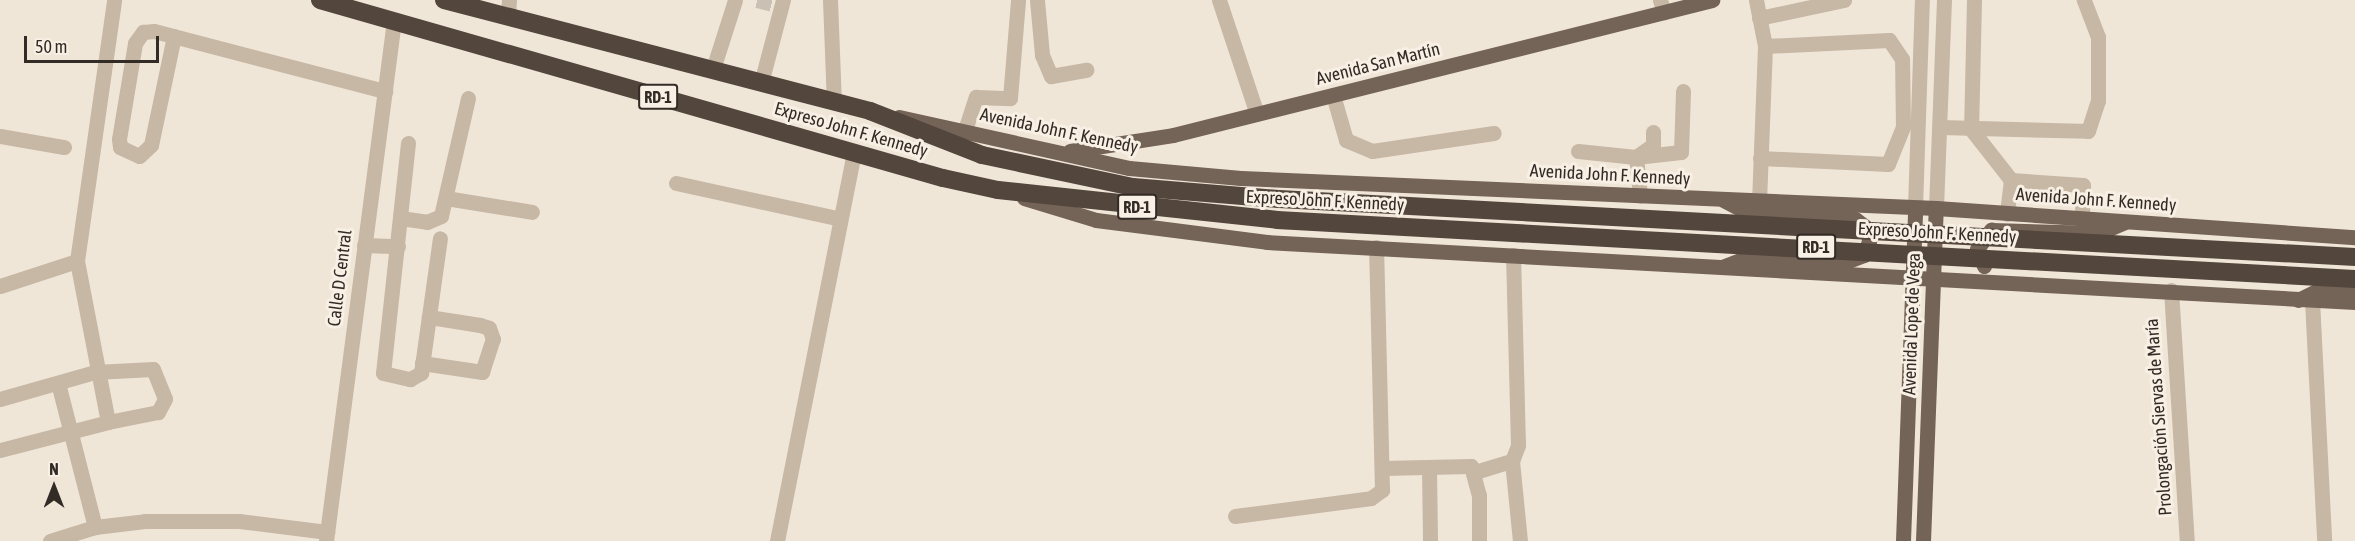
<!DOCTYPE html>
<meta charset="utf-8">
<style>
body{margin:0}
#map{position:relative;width:2355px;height:541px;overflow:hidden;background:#f0e6d8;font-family:"Asap Condensed",sans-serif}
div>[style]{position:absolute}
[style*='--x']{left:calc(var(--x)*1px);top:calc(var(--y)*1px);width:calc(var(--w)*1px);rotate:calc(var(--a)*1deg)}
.minor-tunnel>*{height:15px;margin-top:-7.5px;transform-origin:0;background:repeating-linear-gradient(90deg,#cac1b4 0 15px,transparent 0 23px)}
.minor>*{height:15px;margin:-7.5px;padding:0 7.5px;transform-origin:7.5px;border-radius:7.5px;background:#c7b7a5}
.major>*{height:15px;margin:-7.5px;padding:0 7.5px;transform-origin:7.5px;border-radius:7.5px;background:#746357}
.highway>*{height:18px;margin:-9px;padding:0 9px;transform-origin:9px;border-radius:9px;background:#53463d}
.highway-bridge>*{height:18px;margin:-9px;padding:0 9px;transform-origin:9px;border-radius:9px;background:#53463d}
span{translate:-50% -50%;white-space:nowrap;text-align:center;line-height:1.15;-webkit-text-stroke:6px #f8f0e4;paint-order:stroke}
.shield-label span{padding:2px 4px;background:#f8f0e4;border:2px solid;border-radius:4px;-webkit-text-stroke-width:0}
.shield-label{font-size:16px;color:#332b26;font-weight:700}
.street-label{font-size:18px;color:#332b26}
.north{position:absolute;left:24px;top:457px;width:60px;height:60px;-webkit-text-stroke:4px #f8f0e4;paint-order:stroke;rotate:0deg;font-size:16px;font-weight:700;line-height:24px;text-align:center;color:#332b26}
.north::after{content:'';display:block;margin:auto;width:21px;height:27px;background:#332b26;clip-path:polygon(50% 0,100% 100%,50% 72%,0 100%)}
.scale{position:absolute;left:24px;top:36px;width:135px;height:27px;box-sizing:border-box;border:3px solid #332b26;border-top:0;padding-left:8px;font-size:18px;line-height:21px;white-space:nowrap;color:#332b26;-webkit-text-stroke:4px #f8f0e4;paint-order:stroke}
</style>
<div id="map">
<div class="minor-tunnel">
<div style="--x:757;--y:0;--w:25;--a:14"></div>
</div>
<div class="minor">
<div style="--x:830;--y:0;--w:102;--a:87.8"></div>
<div style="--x:1037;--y:0;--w:55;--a:84.8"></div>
<div style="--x:1042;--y:55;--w:23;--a:67"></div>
<div style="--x:1051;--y:76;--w:36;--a:-10"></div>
<div style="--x:1219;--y:0;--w:120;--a:71.6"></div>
<div style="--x:1660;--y:0;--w:13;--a:72"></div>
<div style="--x:1756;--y:0;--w:47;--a:78.9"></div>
<div style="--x:1765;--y:46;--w:154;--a:92.2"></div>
<div style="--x:1974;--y:0;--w:129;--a:91.3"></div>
<div style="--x:1971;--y:129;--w:65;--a:51.9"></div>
<div style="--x:2011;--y:180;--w:34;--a:97"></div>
<div style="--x:508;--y:14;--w:14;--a:-86"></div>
<div style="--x:1759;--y:18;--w:87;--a:-12"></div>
<div style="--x:174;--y:36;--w:111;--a:101.9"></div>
<div style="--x:151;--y:145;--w:16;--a:137"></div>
<div style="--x:139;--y:156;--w:21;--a:-155"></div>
<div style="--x:120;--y:147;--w:8;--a:-97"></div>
<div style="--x:119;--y:139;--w:97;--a:-80.5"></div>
<div style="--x:135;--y:43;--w:14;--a:-54"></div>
<div style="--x:143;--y:32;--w:11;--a:-5"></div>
<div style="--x:154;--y:31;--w:239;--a:14.6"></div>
<div style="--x:713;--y:69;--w:72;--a:-72.3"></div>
<div style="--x:761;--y:83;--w:86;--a:-75.2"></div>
<div style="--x:1333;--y:95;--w:47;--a:73.9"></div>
<div style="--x:1346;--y:140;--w:28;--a:23"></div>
<div style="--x:1372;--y:151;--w:123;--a:-8.4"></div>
<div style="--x:1940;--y:127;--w:148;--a:1.5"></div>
<div style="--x:2088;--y:131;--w:32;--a:-72"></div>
<div style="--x:2098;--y:101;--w:64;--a:-90"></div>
<div style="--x:2098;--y:37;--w:40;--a:-111"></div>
<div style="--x:965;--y:130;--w:35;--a:-72"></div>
<div style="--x:976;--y:97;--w:34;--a:2"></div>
<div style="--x:1010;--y:98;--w:98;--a:-85.3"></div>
<div style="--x:0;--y:136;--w:65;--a:9.8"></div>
<div style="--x:408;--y:143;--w:231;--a:96.2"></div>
<div style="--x:383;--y:373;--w:28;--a:13"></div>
<div style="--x:410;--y:379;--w:13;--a:-29"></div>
<div style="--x:421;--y:373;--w:136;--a:-82"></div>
<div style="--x:1578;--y:151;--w:58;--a:5.9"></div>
<div style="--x:1636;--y:157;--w:39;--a:84"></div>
<div style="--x:1636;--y:157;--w:45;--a:-6.3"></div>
<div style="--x:1681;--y:152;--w:61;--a:-88.1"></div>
<div style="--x:1636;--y:157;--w:21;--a:-35"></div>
<div style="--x:1653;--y:145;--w:13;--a:-90"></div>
<div style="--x:1760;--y:158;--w:128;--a:2.7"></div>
<div style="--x:1888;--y:164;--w:40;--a:-68"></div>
<div style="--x:1903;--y:127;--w:68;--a:-90.8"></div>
<div style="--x:1902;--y:59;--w:23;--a:-124"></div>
<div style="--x:1889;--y:40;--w:124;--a:177.2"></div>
<div style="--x:2011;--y:180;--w:72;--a:4"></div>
<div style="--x:2083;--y:185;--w:34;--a:92"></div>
<div style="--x:676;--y:183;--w:165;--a:12.3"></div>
<div style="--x:446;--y:198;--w:87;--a:9.2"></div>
<div style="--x:1915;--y:208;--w:208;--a:-88.1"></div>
<div style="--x:1936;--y:208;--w:208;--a:-87.8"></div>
<div style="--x:400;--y:218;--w:27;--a:8"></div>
<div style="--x:427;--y:222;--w:15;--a:-23"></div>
<div style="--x:441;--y:216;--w:121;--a:-77.1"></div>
<div style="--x:364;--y:245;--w:34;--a:2"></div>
<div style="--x:0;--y:286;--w:81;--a:-18"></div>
<div style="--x:2171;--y:290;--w:252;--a:86.4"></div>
<div style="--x:2312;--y:300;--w:241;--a:87.1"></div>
<div style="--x:422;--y:363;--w:61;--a:8.5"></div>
<div style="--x:482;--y:372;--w:35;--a:-72"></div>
<div style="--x:493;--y:339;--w:12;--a:-110"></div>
<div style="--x:489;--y:328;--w:9;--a:-162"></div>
<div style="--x:480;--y:325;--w:52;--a:-171.1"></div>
<div style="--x:58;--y:383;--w:149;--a:75.6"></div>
<div style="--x:0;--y:399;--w:99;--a:-15.9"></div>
<div style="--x:95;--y:372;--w:58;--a:-3"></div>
<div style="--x:153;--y:369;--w:32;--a:68"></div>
<div style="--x:165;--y:399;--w:15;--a:118"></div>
<div style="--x:158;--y:412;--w:51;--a:168.7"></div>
<div style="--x:0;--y:450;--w:112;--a:-14.5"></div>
<div style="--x:108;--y:422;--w:164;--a:-100.9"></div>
<div style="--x:77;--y:261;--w:264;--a:-81.9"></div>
<div style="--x:1512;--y:461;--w:80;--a:84.3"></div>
<div style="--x:1429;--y:467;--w:74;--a:89.2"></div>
<div style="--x:1382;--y:468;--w:89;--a:-1.3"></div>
<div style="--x:1471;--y:466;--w:30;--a:75"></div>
<div style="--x:1479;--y:495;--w:46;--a:90"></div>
<div style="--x:1475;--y:472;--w:39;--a:-17"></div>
<div style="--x:1512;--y:461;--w:17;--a:-69"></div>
<div style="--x:1518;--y:445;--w:190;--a:-91.5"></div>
<div style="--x:1235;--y:516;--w:137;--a:-7.5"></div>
<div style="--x:1371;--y:498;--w:14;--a:-36"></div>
<div style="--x:1382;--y:490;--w:243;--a:-91.4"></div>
<div style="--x:50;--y:541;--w:47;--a:-17.3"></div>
<div style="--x:95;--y:527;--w:50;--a:-6.8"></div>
<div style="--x:145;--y:521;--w:94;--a:0"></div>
<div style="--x:239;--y:521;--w:89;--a:7.1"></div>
<div style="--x:326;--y:541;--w:525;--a:-82.56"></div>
<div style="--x:777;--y:541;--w:396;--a:-78.8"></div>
</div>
<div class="major">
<div style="--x:899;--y:117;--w:236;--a:12.5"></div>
<div style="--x:1129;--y:168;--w:112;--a:5.1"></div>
<div style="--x:1241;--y:178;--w:696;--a:2.47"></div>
<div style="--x:1936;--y:208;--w:420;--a:4"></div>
<div style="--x:1070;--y:151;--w:104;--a:-8.8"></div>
<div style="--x:1173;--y:135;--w:556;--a:-14.06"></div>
<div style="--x:1024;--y:198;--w:75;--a:17"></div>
<div style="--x:1096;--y:220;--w:172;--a:7.3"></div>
<div style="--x:1267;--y:242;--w:1090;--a:3.16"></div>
<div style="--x:1984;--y:266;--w:18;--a:-112"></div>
<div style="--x:1977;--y:249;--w:24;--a:-54"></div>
<div style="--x:1991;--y:230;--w:108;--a:1.6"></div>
<div style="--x:2099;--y:233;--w:28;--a:-23"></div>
<div style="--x:1722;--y:267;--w:30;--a:-21"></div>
<div style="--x:1750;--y:256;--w:98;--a:2.9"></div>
<div style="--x:1848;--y:261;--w:17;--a:-21"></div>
<div style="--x:1864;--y:255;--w:15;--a:-70"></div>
<div style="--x:1869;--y:241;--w:12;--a:-95"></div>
<div style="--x:1868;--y:229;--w:16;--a:-142"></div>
<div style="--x:1855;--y:219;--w:109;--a:-176.3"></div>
<div style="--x:1746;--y:212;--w:26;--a:-152"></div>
<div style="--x:2298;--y:300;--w:30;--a:-26"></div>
<div style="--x:2325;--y:287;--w:30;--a:4"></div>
<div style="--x:1903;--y:541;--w:333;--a:-87.9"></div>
<div style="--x:1923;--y:541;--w:333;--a:-87.8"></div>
</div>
<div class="highway">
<div style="--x:320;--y:0;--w:648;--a:15.95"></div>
<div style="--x:943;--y:178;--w:56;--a:12.3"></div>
<div style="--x:998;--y:190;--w:281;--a:6.1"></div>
<div style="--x:444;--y:0;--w:440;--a:14.6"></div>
<div style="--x:870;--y:111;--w:120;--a:21.4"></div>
<div style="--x:982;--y:155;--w:154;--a:12"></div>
<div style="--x:1133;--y:187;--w:146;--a:4.7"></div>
</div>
<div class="highway-bridge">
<div style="--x:1279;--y:199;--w:1078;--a:3.09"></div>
<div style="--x:1277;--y:220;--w:1080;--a:3.13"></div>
</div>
<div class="shield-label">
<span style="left:658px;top:97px">RD-1</span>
<span style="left:1137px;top:207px">RD-1</span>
<span style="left:1816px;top:247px">RD-1</span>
</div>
<div class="street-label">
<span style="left:1378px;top:64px;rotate:-14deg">Avenida San Martín</span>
<span style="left:851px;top:130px;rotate:16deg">Expreso John F. Kennedy</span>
<span style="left:1059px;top:131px;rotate:12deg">Avenida John F. Kennedy</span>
<span style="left:1610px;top:175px;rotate:3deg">Avenida John F. Kennedy</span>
<span style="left:2096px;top:200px;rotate:4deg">Avenida John F. Kennedy</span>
<span style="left:1325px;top:201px;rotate:3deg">Expreso John F. Kennedy</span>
<span style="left:1937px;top:233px;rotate:3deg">Expreso John F. Kennedy</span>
<span style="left:340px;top:278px;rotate:-83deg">Calle D Central</span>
<span style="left:1912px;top:324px;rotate:-88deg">Avenida Lope de Vega</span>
<span style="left:2159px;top:417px;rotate:-94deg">Prolongación Siervas de María</span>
</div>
<div class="north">N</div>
<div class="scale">50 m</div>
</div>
